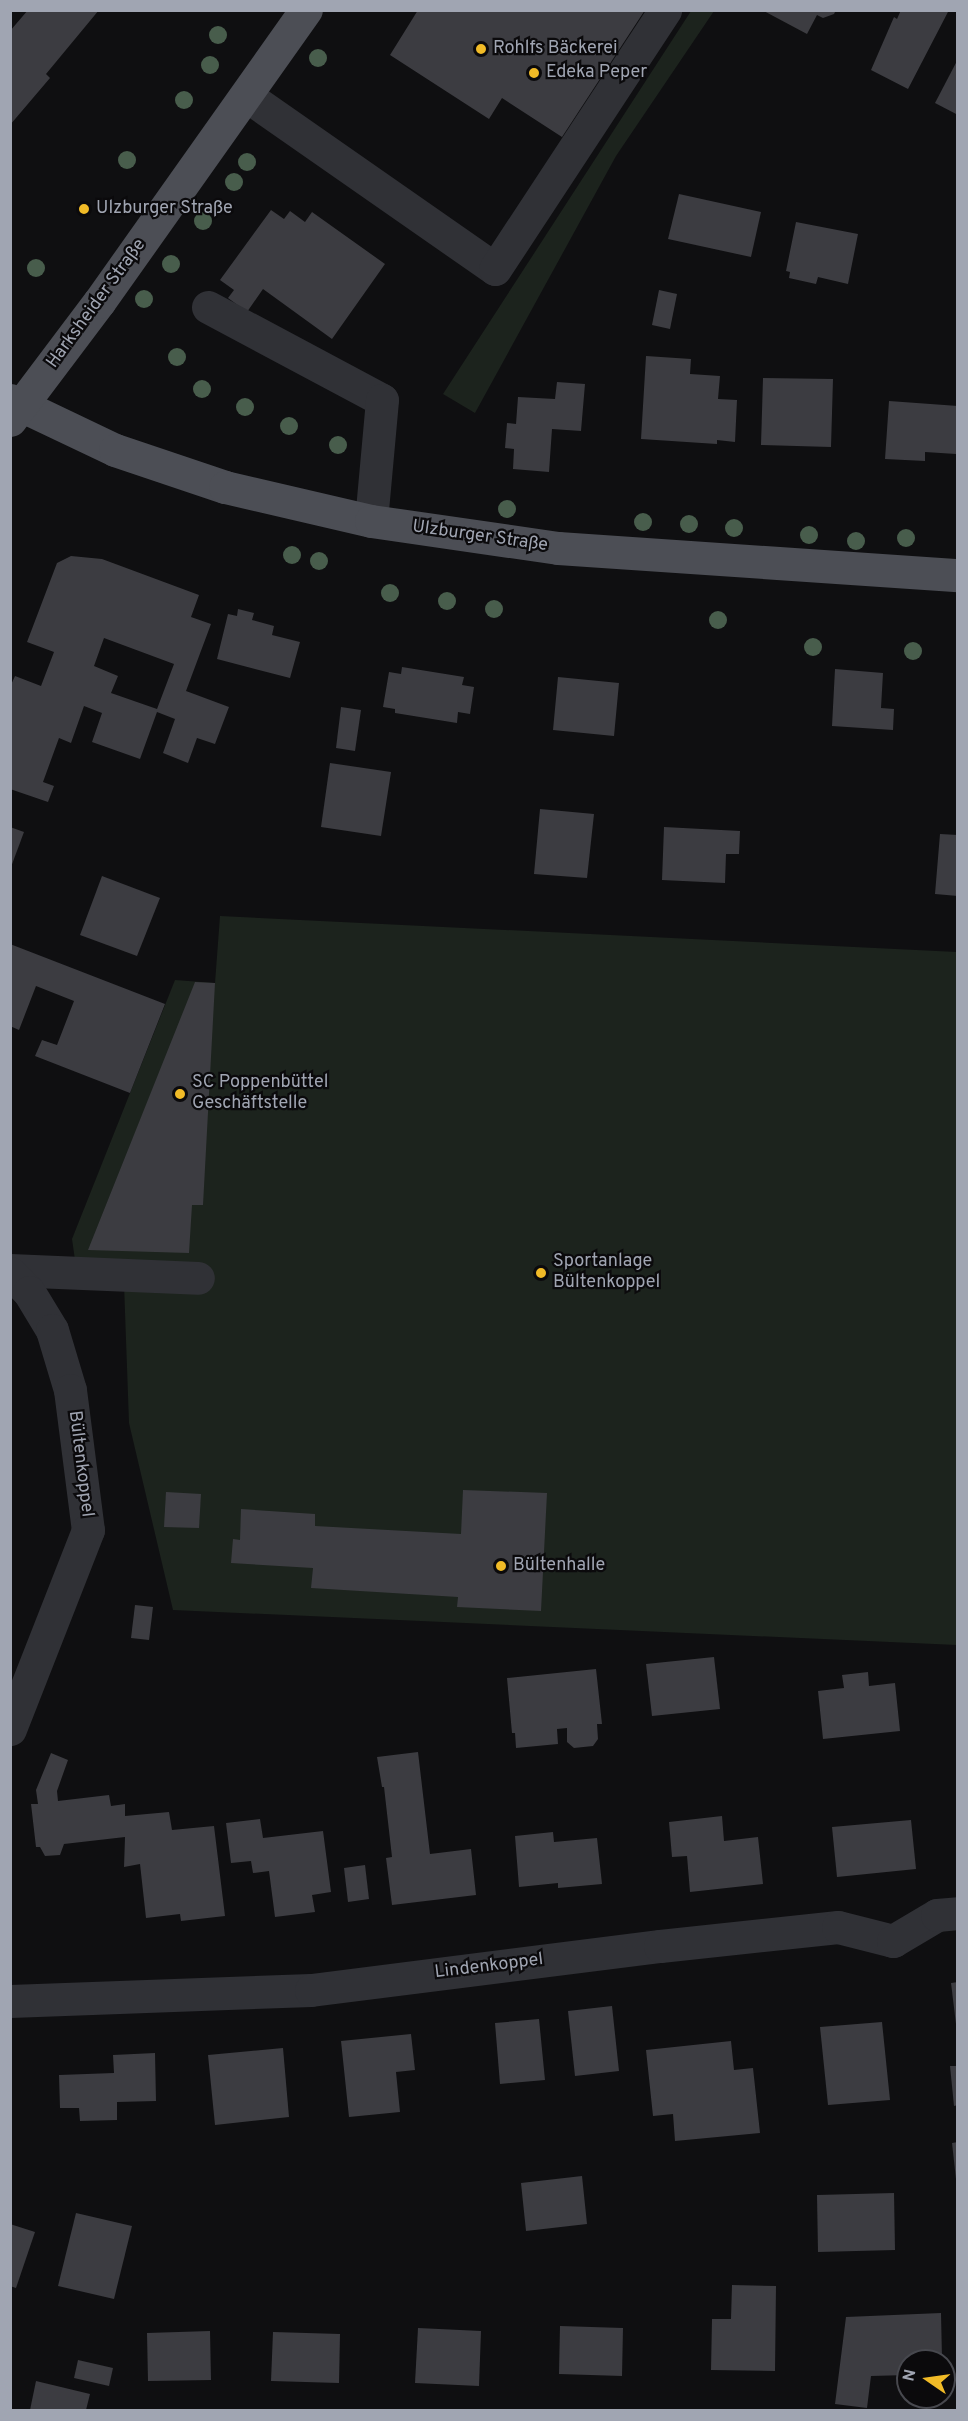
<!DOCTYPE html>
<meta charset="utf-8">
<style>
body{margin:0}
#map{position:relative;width:968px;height:2421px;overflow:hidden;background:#0f0f11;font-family:Overpass,sans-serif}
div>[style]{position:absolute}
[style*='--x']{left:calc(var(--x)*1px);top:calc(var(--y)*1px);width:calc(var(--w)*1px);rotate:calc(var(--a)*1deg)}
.green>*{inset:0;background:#1c231d}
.building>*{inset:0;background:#3c3c41}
.minor>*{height:33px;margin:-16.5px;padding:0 16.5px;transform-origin:16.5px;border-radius:16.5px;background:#303136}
.major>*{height:33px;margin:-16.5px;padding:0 16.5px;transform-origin:16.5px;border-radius:16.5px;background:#4c4e55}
.trees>*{width:18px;height:18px;margin:-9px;border-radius:50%;background:#485d4c}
.dots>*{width:16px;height:16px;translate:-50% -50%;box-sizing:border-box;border:3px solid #0b0a0c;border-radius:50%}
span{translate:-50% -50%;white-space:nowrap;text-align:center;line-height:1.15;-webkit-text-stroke:4.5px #0b0a0c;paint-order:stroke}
.poi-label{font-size:18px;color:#a0a5b2}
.left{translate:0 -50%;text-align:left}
.street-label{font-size:18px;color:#a0a5b2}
.frame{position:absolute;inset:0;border:12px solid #a0a5b2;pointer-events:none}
.north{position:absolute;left:896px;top:2349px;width:60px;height:60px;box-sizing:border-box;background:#0b0a0c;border:2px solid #47484e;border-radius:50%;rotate:283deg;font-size:16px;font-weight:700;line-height:24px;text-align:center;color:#a0a5b2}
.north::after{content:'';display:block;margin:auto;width:21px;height:27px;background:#f1bb27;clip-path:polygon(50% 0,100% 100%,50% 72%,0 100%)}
</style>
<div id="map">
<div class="green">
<div style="clip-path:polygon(691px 11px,714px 11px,616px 156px,475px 413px,443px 394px)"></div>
<div style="clip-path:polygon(220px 916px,957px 952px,957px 1645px,173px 1610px,129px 1423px,124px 1284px,75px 1260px,72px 1239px,175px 980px,215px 983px)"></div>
</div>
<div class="building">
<div style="clip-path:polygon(28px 10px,99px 10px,46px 74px,50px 78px,10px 125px,10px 31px)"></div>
<div style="clip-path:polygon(418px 10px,645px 10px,562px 137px,502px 98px,489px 119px,390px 55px)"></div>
<div style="clip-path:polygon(762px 10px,836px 10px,834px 14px,823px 18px,817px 15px,807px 34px)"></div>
<div style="clip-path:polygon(901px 10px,949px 10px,908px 89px,871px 70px,894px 17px,897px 19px)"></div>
<div style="clip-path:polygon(958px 59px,958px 115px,935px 103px)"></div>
<div style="clip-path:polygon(679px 194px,761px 212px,751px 257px,668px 239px)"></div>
<div style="clip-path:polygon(271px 210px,284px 219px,290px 211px,305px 222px,312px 212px,385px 264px,332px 339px,263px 289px,247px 312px,228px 298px,234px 290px,220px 280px)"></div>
<div style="clip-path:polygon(796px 222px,858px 234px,848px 284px,818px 277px,816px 284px,789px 278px,790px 272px,786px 271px)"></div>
<div style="clip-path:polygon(659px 290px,677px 294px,670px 329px,652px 325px)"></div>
<div style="clip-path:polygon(646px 356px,691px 359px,690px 374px,720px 376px,718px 399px,737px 400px,735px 442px,717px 440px,717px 444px,641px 439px)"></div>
<div style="clip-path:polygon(763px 378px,833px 379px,831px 447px,761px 445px)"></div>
<div style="clip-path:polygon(557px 382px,585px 384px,581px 431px,552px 429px,549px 472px,513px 469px,514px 449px,505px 448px,507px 423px,516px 424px,518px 397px,555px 399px)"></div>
<div style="clip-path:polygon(889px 401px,958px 406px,956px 454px,925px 452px,925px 461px,885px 459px)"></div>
<div style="clip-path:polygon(evenodd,71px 556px,102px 559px,199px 595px,191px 617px,211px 624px,186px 691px,229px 707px,215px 744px,197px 738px,188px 763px,163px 753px,175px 719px,157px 712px,140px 759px,92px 742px,102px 713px,84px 706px,71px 743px,59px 738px,43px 782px,54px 786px,48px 802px,10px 789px,10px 687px,15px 676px,41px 686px,54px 652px,27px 642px,57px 563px,71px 556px,104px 638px,174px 664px,157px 709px,111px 693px,118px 676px,94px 666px,104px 638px)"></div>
<div style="clip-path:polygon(238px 609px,254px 613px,252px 620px,274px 626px,272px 635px,300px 642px,290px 678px,217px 659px,228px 614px,237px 616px)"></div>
<div style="clip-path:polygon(402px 667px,464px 677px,462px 685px,474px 687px,470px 714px,458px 712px,457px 723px,395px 713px,395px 709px,383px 707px,389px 672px,401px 674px)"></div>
<div style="clip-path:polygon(835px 669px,883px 673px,881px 708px,894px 709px,893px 730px,832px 726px)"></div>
<div style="clip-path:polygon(558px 677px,619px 683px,614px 736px,553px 730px)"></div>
<div style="clip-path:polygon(341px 707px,361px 710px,355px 751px,336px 748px)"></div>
<div style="clip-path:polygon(330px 763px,391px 772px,381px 836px,321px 827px)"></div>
<div style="clip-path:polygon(540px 809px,594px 814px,587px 878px,534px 874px)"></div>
<div style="clip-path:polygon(10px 827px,24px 832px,11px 867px,10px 867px)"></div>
<div style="clip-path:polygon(664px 827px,740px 831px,739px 854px,726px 854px,725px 883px,662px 880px)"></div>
<div style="clip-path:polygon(940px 834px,958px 835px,958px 896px,935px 894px)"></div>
<div style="clip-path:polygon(102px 876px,160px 898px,137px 956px,80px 935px)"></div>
<div style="clip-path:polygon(10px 944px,165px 1004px,130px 1093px,35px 1056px,42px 1040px,57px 1045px,74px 1001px,36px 986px,19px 1030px,10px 1026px)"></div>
<div style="clip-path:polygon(195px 982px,215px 983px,203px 1205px,192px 1205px,189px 1253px,88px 1250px)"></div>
<div style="clip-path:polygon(463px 1490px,547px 1493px,541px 1611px,457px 1607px,458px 1597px,311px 1588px,313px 1568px,231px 1563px,233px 1539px,240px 1540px,241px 1509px,315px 1514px,315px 1526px,461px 1534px)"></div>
<div style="clip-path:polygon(166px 1492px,201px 1494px,199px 1528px,164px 1527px)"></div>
<div style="clip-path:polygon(135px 1605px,153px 1607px,149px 1640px,131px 1638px)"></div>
<div style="clip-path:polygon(714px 1657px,720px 1709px,652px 1716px,646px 1664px)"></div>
<div style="clip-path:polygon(596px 1669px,602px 1724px,597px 1724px,598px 1739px,593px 1746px,574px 1748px,567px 1742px,567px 1728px,557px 1729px,558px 1744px,516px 1748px,515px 1733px,512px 1733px,507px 1678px)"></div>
<div style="clip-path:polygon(868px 1672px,869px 1686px,895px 1683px,900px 1731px,823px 1739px,818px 1691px,844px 1688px,842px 1675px)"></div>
<div style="clip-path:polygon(418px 1752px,430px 1854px,471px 1849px,476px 1895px,392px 1905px,386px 1858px,392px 1857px,384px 1787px,382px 1787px,377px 1757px)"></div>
<div style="clip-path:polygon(51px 1753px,68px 1760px,57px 1791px,58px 1801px,109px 1795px,111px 1806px,125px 1804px,125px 1816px,169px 1812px,172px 1830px,214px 1826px,225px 1916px,181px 1921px,180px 1914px,146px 1918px,140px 1864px,124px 1867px,125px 1837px,64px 1844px,60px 1855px,45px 1856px,40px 1847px,36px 1847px,31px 1804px,38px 1804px,36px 1790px)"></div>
<div style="clip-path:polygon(722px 1816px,724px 1841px,758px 1837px,763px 1884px,690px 1892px,687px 1856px,672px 1857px,669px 1822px)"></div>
<div style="clip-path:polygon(260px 1819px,263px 1838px,323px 1831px,331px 1892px,312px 1895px,315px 1912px,275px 1917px,269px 1871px,253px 1873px,251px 1861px,231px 1863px,226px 1823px)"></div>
<div style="clip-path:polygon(911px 1820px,916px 1869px,837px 1877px,832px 1827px)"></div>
<div style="clip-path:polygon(553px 1832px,554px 1842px,597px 1838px,602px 1884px,558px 1888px,558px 1883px,519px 1887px,515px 1836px)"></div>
<div style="clip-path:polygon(365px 1865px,369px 1899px,348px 1902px,344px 1868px)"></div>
<div style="clip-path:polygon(958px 1982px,958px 2024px,956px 2024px,951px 1983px)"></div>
<div style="clip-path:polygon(612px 2006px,619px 2071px,575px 2076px,568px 2011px)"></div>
<div style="clip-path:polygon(539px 2019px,545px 2080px,500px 2084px,495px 2023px)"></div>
<div style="clip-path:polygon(882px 2022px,890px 2100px,828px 2105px,820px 2027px)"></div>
<div style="clip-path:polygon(411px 2034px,415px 2070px,396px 2072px,400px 2112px,349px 2117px,341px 2041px)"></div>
<div style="clip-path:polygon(731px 2041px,734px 2070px,753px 2068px,760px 2133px,675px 2141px,673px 2114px,653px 2116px,646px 2050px)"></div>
<div style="clip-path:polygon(283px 2048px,289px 2117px,215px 2125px,208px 2055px)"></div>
<div style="clip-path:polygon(155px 2053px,156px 2101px,117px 2102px,117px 2120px,80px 2121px,79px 2108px,60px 2108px,59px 2075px,114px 2073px,113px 2055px)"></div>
<div style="clip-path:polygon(950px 2066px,958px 2066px,958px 2105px,954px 2106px)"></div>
<div style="clip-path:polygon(958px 2142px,958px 2179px,956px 2179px,952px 2143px)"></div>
<div style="clip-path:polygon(582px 2176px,587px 2224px,526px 2231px,521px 2183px)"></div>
<div style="clip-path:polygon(894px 2193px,895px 2250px,818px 2252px,817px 2195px)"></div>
<div style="clip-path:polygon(76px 2213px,132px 2226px,114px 2299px,58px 2286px)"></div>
<div style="clip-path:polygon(10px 2224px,35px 2232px,16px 2288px,10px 2286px)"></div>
<div style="clip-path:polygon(732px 2285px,776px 2286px,775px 2371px,711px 2370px,712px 2319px,731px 2319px)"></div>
<div style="clip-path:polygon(941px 2313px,942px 2358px,908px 2361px,908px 2375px,871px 2376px,867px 2408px,835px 2404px,846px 2317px)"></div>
<div style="clip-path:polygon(560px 2326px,623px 2328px,622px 2376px,559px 2374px)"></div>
<div style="clip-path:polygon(418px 2328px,481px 2331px,479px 2386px,415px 2383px)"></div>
<div style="clip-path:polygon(210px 2331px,211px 2380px,148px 2381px,147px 2333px)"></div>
<div style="clip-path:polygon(273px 2332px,340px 2334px,339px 2383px,271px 2381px)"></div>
<div style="clip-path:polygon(78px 2360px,113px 2368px,109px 2386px,74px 2378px)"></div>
<div style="clip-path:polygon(36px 2381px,90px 2394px,86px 2410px,30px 2410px)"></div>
</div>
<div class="minor">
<div style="--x:247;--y:96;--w:302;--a:34.9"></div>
<div style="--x:495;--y:269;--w:310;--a:-56.7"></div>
<div style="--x:208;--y:307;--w:197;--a:28.1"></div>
<div style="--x:382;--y:400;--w:121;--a:95.2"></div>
<div style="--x:10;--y:1270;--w:188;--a:2.4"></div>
<div style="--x:10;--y:1273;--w:27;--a:45"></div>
<div style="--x:29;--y:1292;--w:44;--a:58.8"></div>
<div style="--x:52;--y:1330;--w:63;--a:73.3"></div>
<div style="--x:70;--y:1390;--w:141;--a:82.7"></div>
<div style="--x:88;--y:1530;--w:214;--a:111.4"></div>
<div style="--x:10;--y:2001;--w:301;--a:-2.1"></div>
<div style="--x:311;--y:1990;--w:352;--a:-7.2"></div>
<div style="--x:660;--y:1946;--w:179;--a:-6.1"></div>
<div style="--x:838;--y:1927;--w:57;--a:14.3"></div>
<div style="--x:893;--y:1941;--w:51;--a:-30.6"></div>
<div style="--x:937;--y:1915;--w:21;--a:-5"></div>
</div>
<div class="major">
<div style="--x:10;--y:400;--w:116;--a:25.5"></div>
<div style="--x:115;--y:450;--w:116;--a:18.6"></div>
<div style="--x:225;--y:487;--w:150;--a:13.1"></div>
<div style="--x:371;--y:521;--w:189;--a:8.2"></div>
<div style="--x:558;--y:548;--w:401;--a:3.9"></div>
<div style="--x:10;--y:420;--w:148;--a:-53"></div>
<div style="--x:99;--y:302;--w:358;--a:-54.7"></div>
</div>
<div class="trees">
<div style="left:218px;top:35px"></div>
<div style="left:318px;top:58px"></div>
<div style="left:210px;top:65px"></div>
<div style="left:184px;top:100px"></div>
<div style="left:127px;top:160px"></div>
<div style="left:247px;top:162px"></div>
<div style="left:234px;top:182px"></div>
<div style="left:203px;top:221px"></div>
<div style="left:171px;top:264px"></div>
<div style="left:36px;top:268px"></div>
<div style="left:144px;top:299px"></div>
<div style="left:177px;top:357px"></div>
<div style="left:202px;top:389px"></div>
<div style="left:245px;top:407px"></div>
<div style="left:289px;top:426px"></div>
<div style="left:338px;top:445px"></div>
<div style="left:507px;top:509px"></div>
<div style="left:643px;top:522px"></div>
<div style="left:689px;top:524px"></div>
<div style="left:734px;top:528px"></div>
<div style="left:809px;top:535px"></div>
<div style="left:906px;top:538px"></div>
<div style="left:856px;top:541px"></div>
<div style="left:292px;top:555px"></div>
<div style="left:319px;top:561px"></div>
<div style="left:390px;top:593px"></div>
<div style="left:447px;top:601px"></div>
<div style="left:494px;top:609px"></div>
<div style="left:718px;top:620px"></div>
<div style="left:813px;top:647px"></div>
<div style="left:913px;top:651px"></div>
</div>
<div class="dots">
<div style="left:481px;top:49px;background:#f1bb27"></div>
<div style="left:534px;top:73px;background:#f1bb27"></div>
<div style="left:84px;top:209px;background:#f1bb27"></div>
<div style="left:180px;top:1094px;background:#f1bb27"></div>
<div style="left:541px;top:1273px;background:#f1bb27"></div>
<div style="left:501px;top:1566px;background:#f1bb27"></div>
</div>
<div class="poi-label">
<span class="left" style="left:493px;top:49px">Rohlfs Bäckerei</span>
<span class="left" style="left:546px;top:73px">Edeka Peper</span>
<span class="left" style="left:96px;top:209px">Ulzburger Straße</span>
<span class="left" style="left:192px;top:1094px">SC Poppenbüttel<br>Geschäftstelle</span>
<span class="left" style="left:553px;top:1273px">Sportanlage<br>Bültenkoppel</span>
<span class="left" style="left:513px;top:1566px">Bültenhalle</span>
</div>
<div class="street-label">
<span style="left:97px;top:304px;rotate:-54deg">Harksheider Straße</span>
<span style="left:480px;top:537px;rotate:8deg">Ulzburger Straße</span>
<span style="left:80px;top:1464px;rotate:83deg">Bültenkoppel</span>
<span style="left:489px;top:1967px;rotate:-7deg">Lindenkoppel</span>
</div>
<div class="frame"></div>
<div class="north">N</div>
</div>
